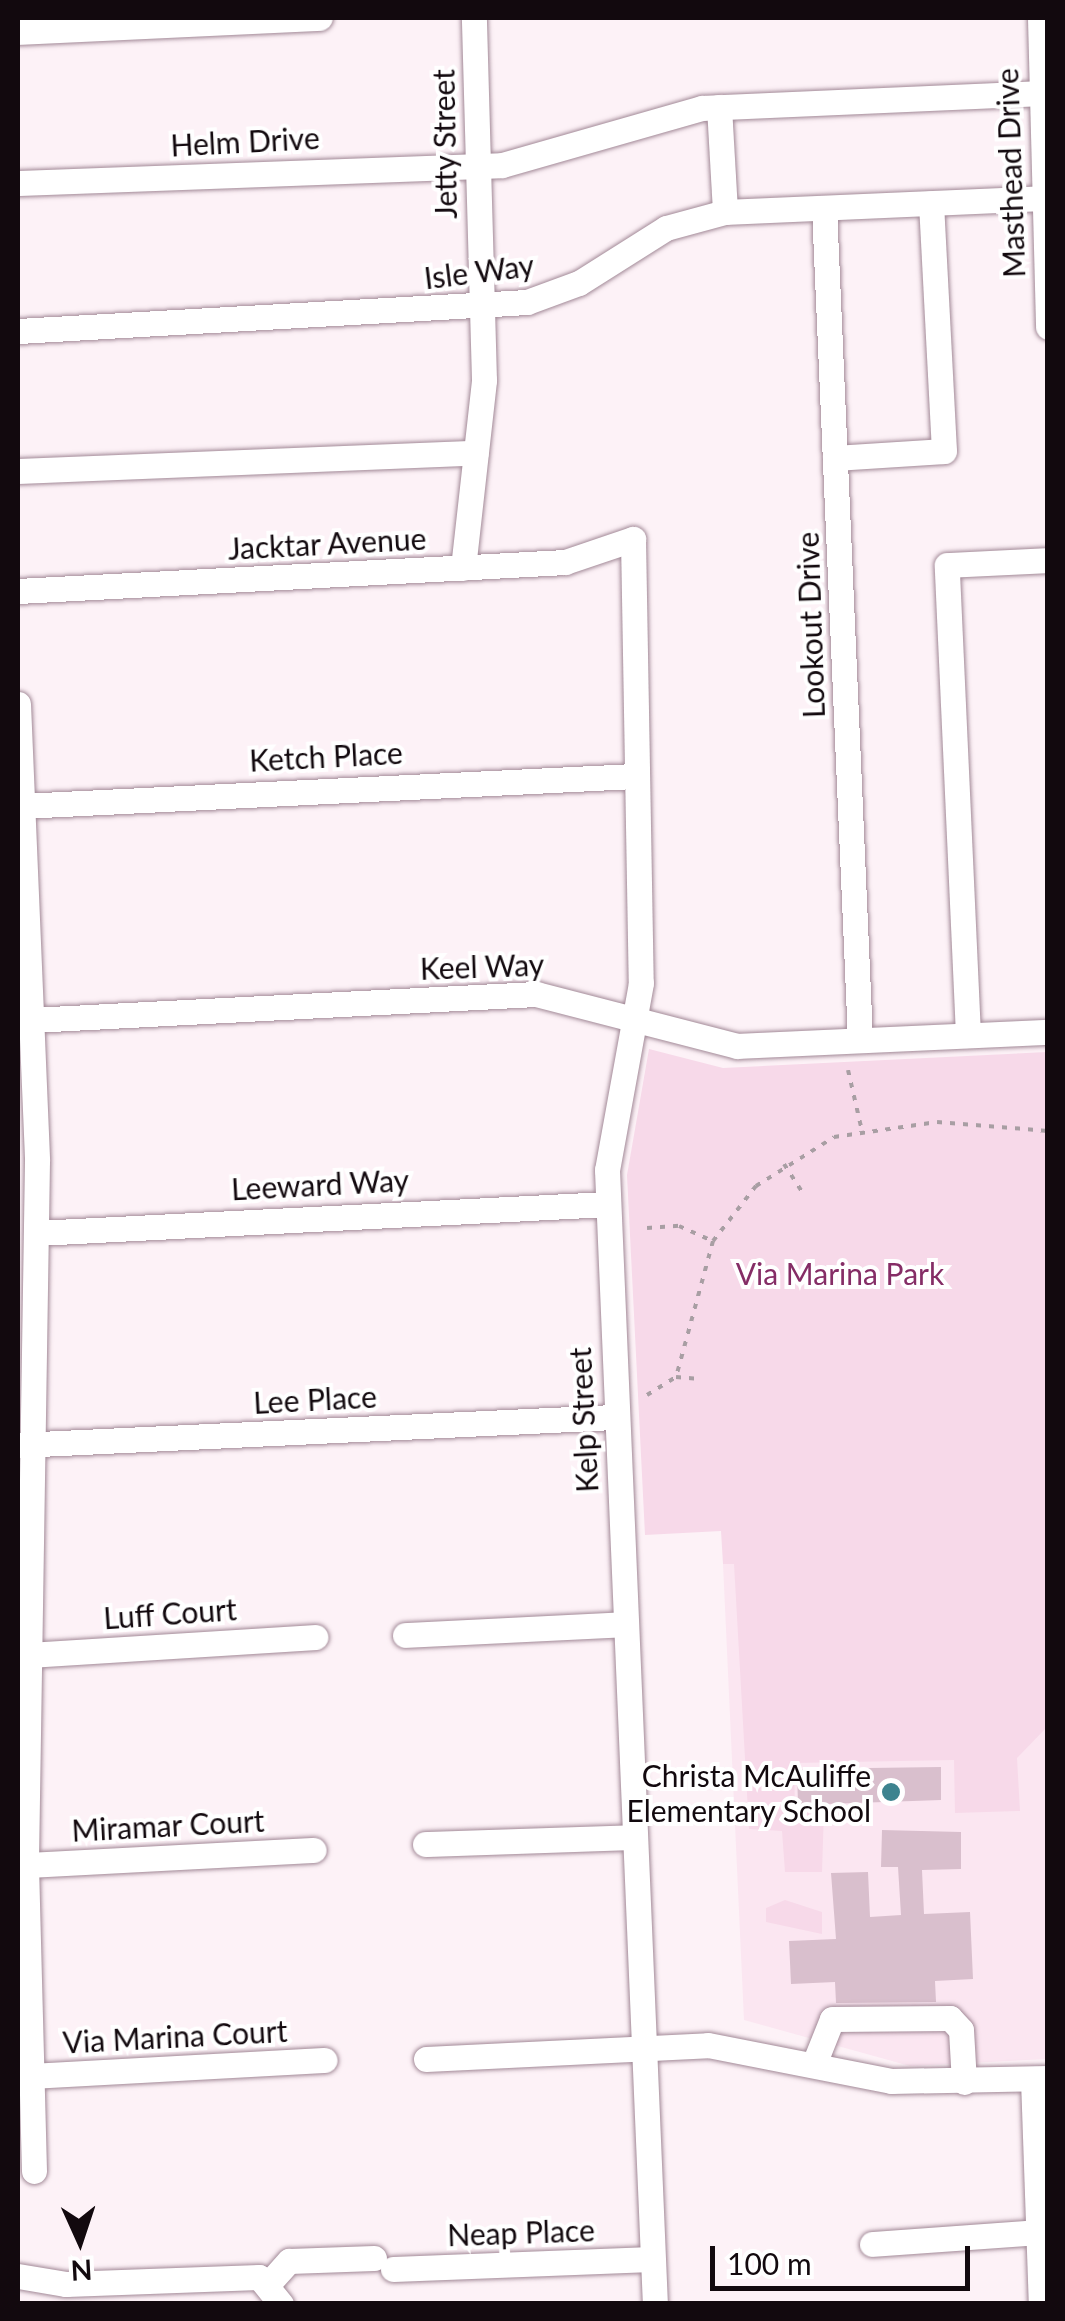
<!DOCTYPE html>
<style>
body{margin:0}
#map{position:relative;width:1065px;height:2321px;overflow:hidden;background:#fdf2f7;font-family:Lato,sans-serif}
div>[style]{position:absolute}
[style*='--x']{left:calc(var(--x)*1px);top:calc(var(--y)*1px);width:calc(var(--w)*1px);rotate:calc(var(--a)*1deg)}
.built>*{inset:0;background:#fbe6f1}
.green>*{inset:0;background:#f7d9e9}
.building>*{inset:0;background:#d9bfcd}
.path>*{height:4px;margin-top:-2px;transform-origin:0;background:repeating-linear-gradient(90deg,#a89ea3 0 5px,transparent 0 13px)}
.roads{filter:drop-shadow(0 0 2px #a28997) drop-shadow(0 0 2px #a28997)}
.minor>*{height:25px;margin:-12.5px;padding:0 12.5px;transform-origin:12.5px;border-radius:12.5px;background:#fff}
.dots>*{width:28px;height:28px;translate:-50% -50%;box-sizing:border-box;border:5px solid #fff;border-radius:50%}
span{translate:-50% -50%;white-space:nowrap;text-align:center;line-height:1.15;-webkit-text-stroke:8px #fff;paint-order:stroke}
.street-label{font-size:30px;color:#12090e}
.park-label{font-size:30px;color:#852d66}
.poi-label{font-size:30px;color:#12090e}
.right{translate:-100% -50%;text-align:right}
.frame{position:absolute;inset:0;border:20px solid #12090e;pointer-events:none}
.north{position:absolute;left:30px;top:2191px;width:100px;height:100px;-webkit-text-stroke:8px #fff;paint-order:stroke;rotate:177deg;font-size:28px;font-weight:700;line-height:40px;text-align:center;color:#12090e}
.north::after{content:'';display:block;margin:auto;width:35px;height:45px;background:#12090e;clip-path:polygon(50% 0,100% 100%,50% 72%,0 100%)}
.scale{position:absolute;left:710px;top:2246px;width:260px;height:45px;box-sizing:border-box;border:5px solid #12090e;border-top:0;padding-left:12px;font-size:30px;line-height:35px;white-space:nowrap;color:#12090e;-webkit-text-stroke:8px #fff;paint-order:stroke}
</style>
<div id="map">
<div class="built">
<div style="clip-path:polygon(1047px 1549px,1047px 2059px,910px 2066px,744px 2020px,723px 1564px)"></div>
</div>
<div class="green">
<div style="clip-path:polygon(649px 1049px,723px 1068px,1047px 1052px,1048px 1726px,1017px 1758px,1020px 1811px,955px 1813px,954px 1760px,794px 1763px,795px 1809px,824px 1810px,822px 1872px,785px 1872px,782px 1831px,749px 1829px,734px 1564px,723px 1564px,721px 1531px,645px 1535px,627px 1175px)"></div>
<div style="clip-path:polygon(785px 1900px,822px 1912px,822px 1934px,766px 1922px,766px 1908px)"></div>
</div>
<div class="building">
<div style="clip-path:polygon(941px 1767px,941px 1800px,798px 1805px,797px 1769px)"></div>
<div style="clip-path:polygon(882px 1830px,961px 1832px,961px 1869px,922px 1870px,924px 1914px,970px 1912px,973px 1979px,935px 1981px,936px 2002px,836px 2003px,835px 1982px,791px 1984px,789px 1941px,836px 1939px,831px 1873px,868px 1872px,870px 1917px,901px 1915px,898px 1867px,881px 1867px)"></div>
</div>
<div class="path">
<div style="--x:848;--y:1070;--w:63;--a:77.1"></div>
<div style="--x:784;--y:1164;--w:35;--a:57"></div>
<div style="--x:647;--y:1228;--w:32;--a:-4"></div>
<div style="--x:679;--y:1226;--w:37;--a:24"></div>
<div style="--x:713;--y:1241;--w:141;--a:105.2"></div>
<div style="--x:713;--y:1241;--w:70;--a:-52"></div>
<div style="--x:756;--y:1186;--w:92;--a:-32.1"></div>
<div style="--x:834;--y:1137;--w:104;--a:-8.3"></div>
<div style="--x:937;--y:1122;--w:111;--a:4.6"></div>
<div style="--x:647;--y:1395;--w:34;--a:-32"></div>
<div style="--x:676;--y:1377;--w:24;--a:5"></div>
</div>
<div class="roads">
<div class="minor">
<div style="--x:1040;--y:18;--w:309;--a:88.5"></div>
<div style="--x:18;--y:32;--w:302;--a:-2.7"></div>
<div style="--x:719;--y:107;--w:105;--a:86.7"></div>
<div style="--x:18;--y:183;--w:484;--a:-2.1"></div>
<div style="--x:502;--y:165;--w:208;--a:-15.9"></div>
<div style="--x:702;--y:108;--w:346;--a:-2.5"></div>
<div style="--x:824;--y:208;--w:832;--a:87.52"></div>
<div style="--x:18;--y:331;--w:510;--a:-3.26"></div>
<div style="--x:527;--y:302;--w:55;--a:-20.1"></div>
<div style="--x:579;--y:283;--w:103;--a:-32.3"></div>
<div style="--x:666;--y:228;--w:61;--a:-15.2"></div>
<div style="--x:725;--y:212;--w:323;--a:-2.5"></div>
<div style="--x:835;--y:458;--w:109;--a:-3.7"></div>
<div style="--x:944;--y:451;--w:248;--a:-93"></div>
<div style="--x:18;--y:471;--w:458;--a:-2.3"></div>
<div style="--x:463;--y:568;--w:189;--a:-83.6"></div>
<div style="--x:484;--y:380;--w:362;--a:-91.6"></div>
<div style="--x:18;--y:591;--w:548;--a:-3.03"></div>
<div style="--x:565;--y:562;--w:72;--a:-18.7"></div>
<div style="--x:633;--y:539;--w:444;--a:89"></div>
<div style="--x:641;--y:983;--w:190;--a:100.3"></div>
<div style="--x:607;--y:1170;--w:1135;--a:87.58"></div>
<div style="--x:18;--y:704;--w:457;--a:87.6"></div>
<div style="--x:37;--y:1161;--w:704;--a:90.9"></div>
<div style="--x:26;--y:1865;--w:306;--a:88.5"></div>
<div style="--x:21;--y:806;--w:614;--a:-2.8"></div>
<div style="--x:31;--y:1020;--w:506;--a:-2.95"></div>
<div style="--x:536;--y:994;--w:208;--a:14.5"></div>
<div style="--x:737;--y:1046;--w:311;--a:-2.6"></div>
<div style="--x:968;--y:1035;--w:470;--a:-92.6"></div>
<div style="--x:947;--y:565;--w:101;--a:-2.8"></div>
<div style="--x:37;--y:1233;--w:571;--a:-2.91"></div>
<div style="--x:18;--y:1445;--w:598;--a:-2.69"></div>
<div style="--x:405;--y:1635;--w:221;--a:-2.8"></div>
<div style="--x:29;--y:1655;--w:287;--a:-3.6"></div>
<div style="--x:425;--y:1844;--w:210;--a:-1.9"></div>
<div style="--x:26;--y:1865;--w:288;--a:-3"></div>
<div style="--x:426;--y:2059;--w:282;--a:-2.8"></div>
<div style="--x:708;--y:2045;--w:187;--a:11.1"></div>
<div style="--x:891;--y:2081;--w:157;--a:-1.1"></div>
<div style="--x:814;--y:2064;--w:48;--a:-68.2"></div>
<div style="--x:832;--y:2019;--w:118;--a:-0.5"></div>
<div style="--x:950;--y:2018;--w:16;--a:47"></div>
<div style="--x:961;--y:2030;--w:52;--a:86.7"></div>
<div style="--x:29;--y:2076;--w:296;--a:-3.1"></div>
<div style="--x:1033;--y:2079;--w:225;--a:88"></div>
<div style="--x:872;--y:2244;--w:166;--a:-4.1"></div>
<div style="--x:393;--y:2269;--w:259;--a:-2.2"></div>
<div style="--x:18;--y:2276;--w:49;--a:9.5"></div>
<div style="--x:66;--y:2284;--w:193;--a:-2.1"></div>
<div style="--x:259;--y:2277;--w:35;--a:51"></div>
<div style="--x:269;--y:2283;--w:30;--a:-48"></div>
<div style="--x:289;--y:2261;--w:85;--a:-2"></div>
</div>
</div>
<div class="dots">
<div style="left:891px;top:1792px;background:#3d838f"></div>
</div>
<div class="street-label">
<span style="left:245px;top:141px;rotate:-3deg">Helm Drive</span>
<span style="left:444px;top:144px;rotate:-91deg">Jetty Street</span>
<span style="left:1010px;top:173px;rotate:-92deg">Masthead Drive</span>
<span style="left:479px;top:271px;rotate:-7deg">Isle Way</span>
<span style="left:327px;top:543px;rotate:-3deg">Jacktar Avenue</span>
<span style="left:810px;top:625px;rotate:-92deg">Lookout Drive</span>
<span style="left:326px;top:756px;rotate:-3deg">Ketch Place</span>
<span style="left:482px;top:966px;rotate:-2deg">Keel Way</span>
<span style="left:320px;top:1184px;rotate:-3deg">Leeward Way</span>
<span style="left:315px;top:1399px;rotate:-3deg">Lee Place</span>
<span style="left:583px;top:1420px;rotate:-93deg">Kelp Street</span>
<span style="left:170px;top:1613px;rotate:-4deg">Luff Court</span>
<span style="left:168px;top:1825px;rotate:-3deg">Miramar Court</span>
<span style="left:175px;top:2036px;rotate:-3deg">Via Marina Court</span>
<span style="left:521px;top:2232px;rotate:-2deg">Neap Place</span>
</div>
<div class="park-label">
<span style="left:840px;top:1273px">Via Marina Park</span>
</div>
<div class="poi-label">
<span class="right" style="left:871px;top:1792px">Christa McAuliffe<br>Elementary School</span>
</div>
<div class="frame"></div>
<div class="north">N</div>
<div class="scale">100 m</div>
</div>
